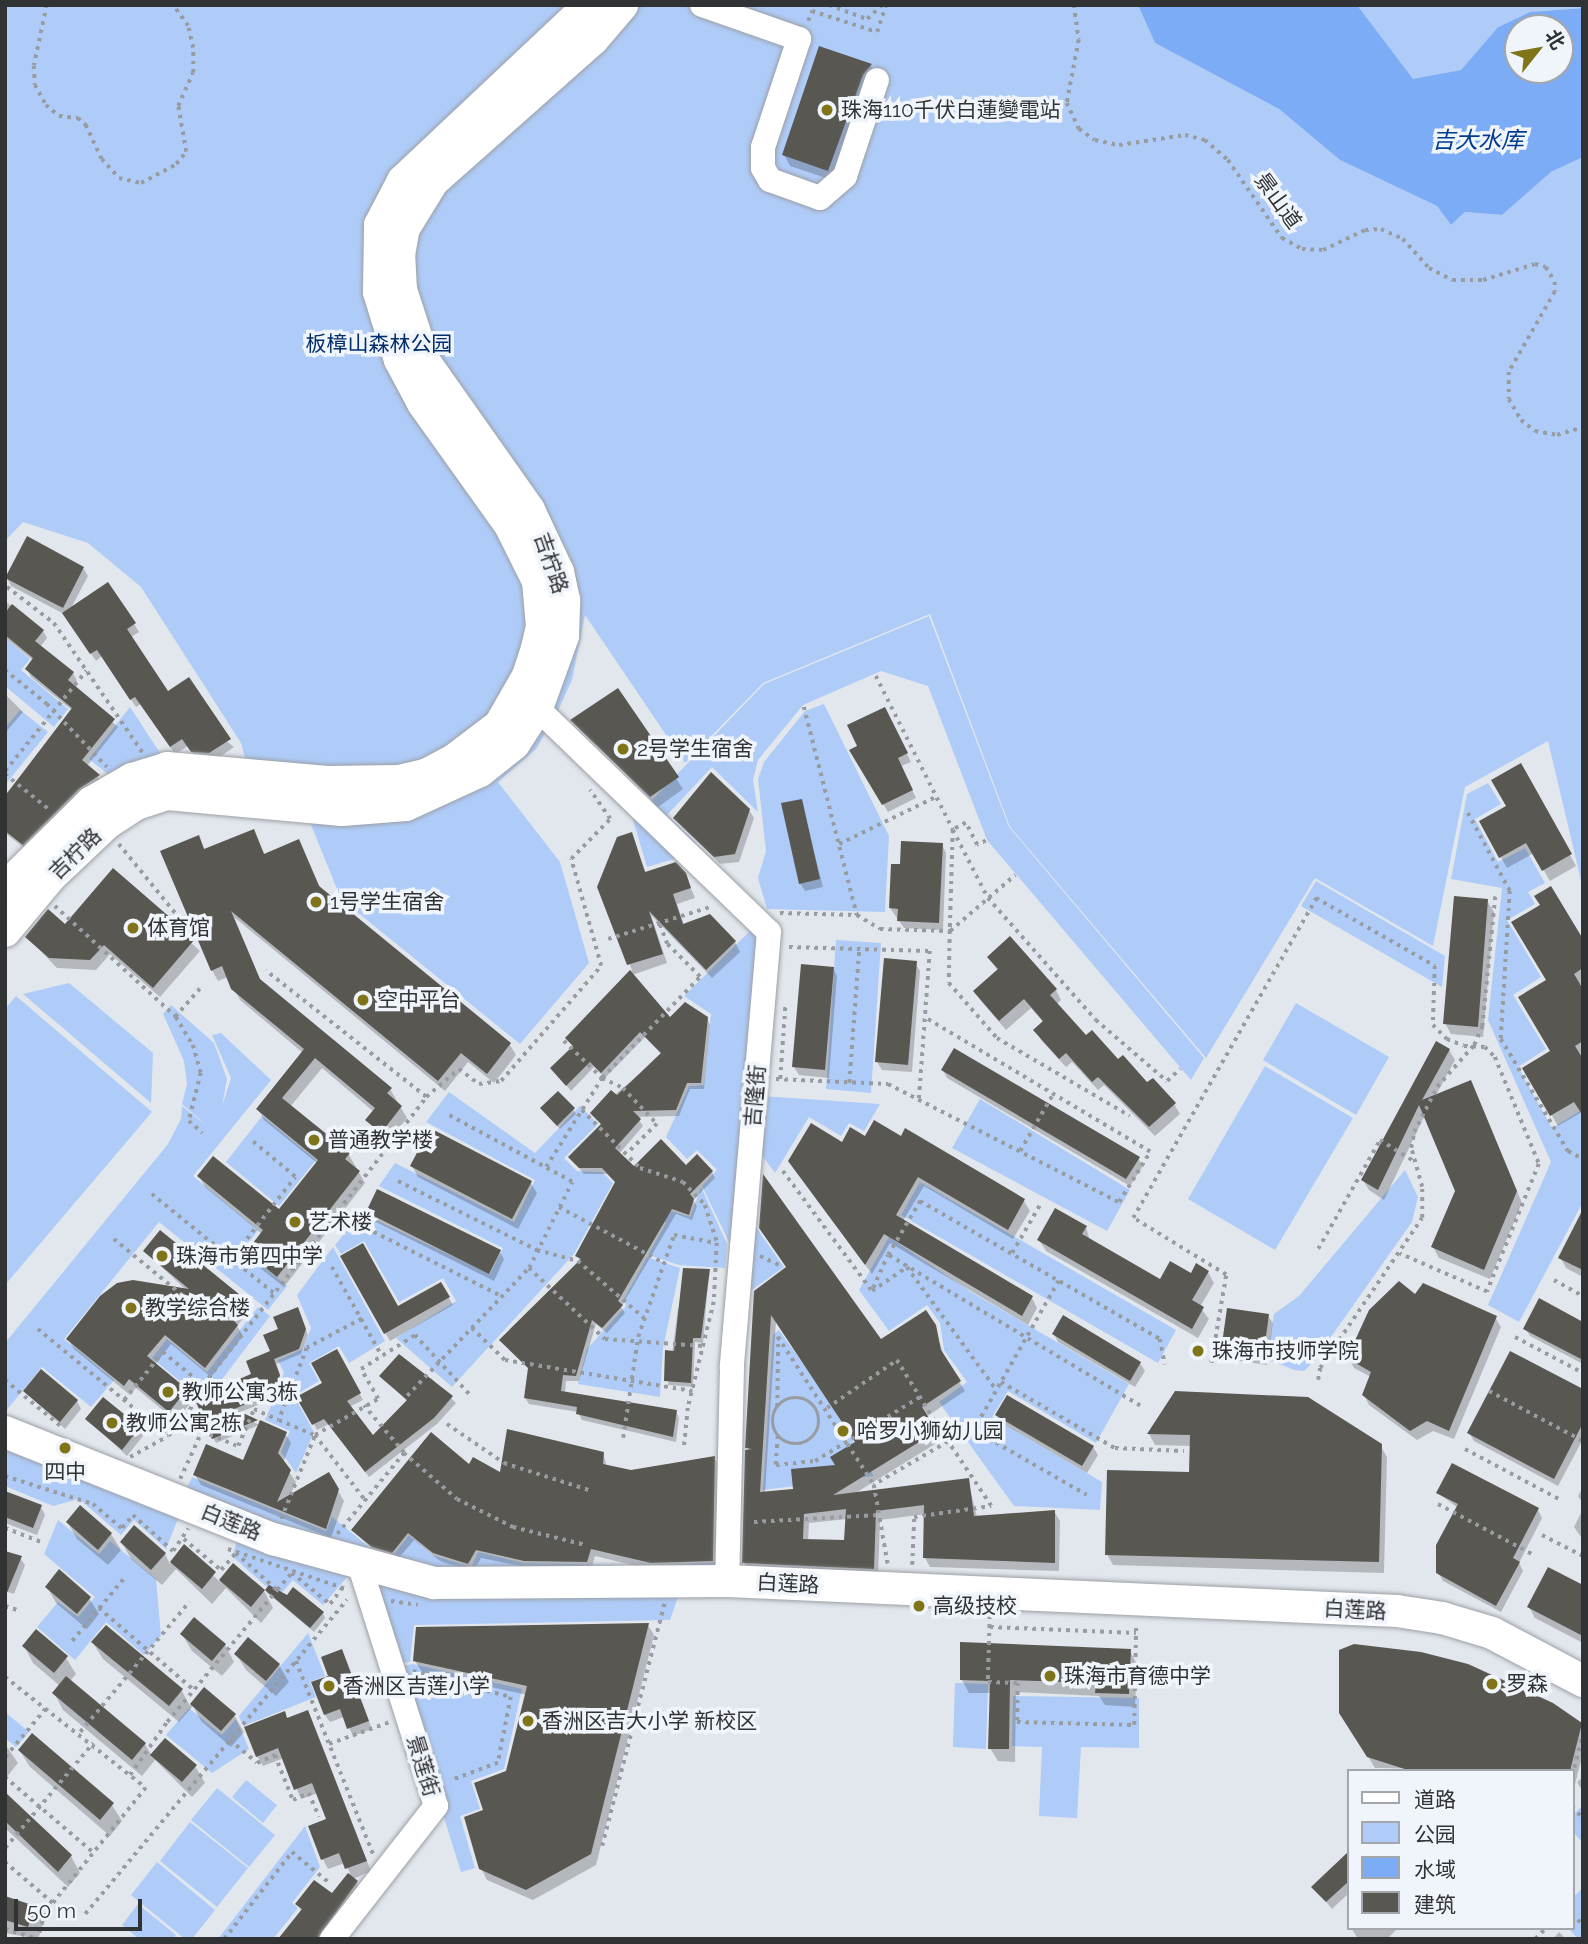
<!DOCTYPE html>
<meta charset="utf-8">
<style>
body{margin:0}
#map{position:relative;width:1588px;height:1944px;overflow:hidden;background:#e2e7ed;font-family:Raleway,"Noto Sans SC",sans-serif}
div>[style]{position:absolute}
[style*='--x']{left:calc(var(--x)*1px);top:calc(var(--y)*1px);width:calc(var(--w)*1px);rotate:calc(var(--a)*1deg)}
.green>*{inset:0;background:#afccf8}
.water>*{inset:0;background:#7cacf6}
.shadow>*{inset:0;background:#0003}
.building>*{inset:0;background:#585751}
.path>*{height:3.5px;margin-top:-1.75px;transform-origin:0;background:repeating-linear-gradient(90deg,#989ca1 0 3.5px,transparent 0 8.5px)}
.path>.ring{margin:-1.75px;padding:0;box-sizing:content-box;background:none;border:3.5px solid #989ca1;border-radius:50%}
.roads{filter:drop-shadow(0 0 2px #9ca0a6) drop-shadow(0 0 2px #9ca0a6)}
.minor>*{height:24px;margin:-12px;padding:0 12px;transform-origin:12px;border-radius:12px;background:#fff}
.major>*{height:32px;margin:-16px;padding:0 16px;transform-origin:16px;border-radius:16px;background:#fff}
.dots>*{width:19px;height:19px;translate:-50% -50%;box-sizing:border-box;border:4px solid #f0f4fb;border-radius:50%}
span{translate:-50% -50%;white-space:nowrap;text-align:center;line-height:1.15;-webkit-text-stroke:7px #f0f4fb;paint-order:stroke}
.poi-label{font-size:21px;color:#303234}
.left{translate:0 -50%;text-align:left}
.street-label{font-size:21px;color:#303234}
.park-label{font-size:21px;color:#012d6c}
.water-label{font-size:23px;color:#003b8f;font-style:italic}
.frame{position:absolute;inset:0;border:7px solid #303234;pointer-events:none}
.legend{position:absolute;left:1347px;top:1769px;width:228px;height:161px;box-sizing:border-box;background:#f0f4fb;border:2px solid #a3a6ab;margin:0;padding:9px 12px;list-style:none;font-size:21px;color:#303234}
.legend li{display:flex;align-items:center;gap:14px;height:35px}
.legend b{width:35px;border:2px solid #a3a6ab}
.north{position:absolute;left:1504px;top:14px;width:70px;height:70px;box-sizing:border-box;background:#f0f4fb;border:2px solid #a3a6ab;border-radius:50%;rotate:59deg;font-size:19px;font-weight:700;line-height:28px;text-align:center;color:#303234}
.north::after{content:'';display:block;margin:auto;width:24px;height:32px;background:#7f7518;clip-path:polygon(50% 0,100% 100%,50% 72%,0 100%)}
.scale{position:absolute;left:14px;top:1899px;width:128px;height:32px;box-sizing:border-box;border:4px solid #303234;border-top:0;padding-left:9px;font-size:21px;line-height:24px;white-space:nowrap;color:#303234;-webkit-text-stroke:5px #f0f4fb;paint-order:stroke}
</style>
<div id="map">
<div class="green">
<div style="clip-path:polygon(5px 5px,1138px 5px,1155px 43px,1279px 109px,1340px 160px,1437px 206px,1451px 225px,1465px 212px,1502px 215px,1551px 172px,1583px 157px,1583px 889px,1548px 741px,1465px 787px,1433px 946px,1315px 878px,1206px 1058px,1010px 827px,930px 614px,763px 683px,685px 763px,585px 615px,572px 680px,555px 717px,536px 749px,498px 782px,560px 862px,589px 963px,520px 1044px,341px 899px,303px 805px,256px 799px,241px 743px,141px 587px,88px 543px,23px 522px,5px 541px)"></div>
<div style="clip-path:polygon(1357px 5px,1583px 5px,1583px 8px,1530px 12px,1498px 27px,1461px 70px,1413px 80px)"></div>
<div style="clip-path:polygon(929px 616px,1009px 827px,1204px 1058px,1191px 1080px,987px 840px,928px 686px,881px 671px,803px 705px,758px 760px,753px 780px,758px 812px,712px 767px,667px 815px,696px 843px,684px 856px,647px 867px,633px 820px,764px 684px)"></div>
<div style="clip-path:polygon(5px 638px,30px 659px,21px 670px,68px 709px,54px 727px,5px 686px)"></div>
<div style="clip-path:polygon(824px 704px,889px 836px,885px 912px,767px 909px,758px 878px,766px 851px,758px 779px,764px 762px,805px 711px)"></div>
<div style="clip-path:polygon(130px 707px,166px 762px,118px 782px,89px 759px)"></div>
<div style="clip-path:polygon(20px 710px,48px 732px,5px 785px,5px 728px)"></div>
<div style="clip-path:polygon(1488px 783px,1501px 804px,1475px 819px,1498px 862px,1525px 848px,1545px 883px,1528px 892px,1535px 904px,1507px 920px,1541px 977px,1513px 995px,1546px 1049px,1518px 1067px,1552px 1128px,1583px 1109px,1583px 1202px,1519px 1322px,1488px 1305px,1551px 1162px,1488px 1020px,1502px 888px,1451px 879px,1467px 794px)"></div>
<div style="clip-path:polygon(1316px 881px,1445px 956px,1442px 987px,1301px 906px)"></div>
<div style="clip-path:polygon(756px 925px,765px 934px,740px 1243px,729px 1242px,702px 1186px,717px 1170px,697px 1150px,687px 1159px,666px 1137px,689px 1086px,704px 1085px,711px 1014px,684px 996px)"></div>
<div style="clip-path:polygon(836px 940px,881px 943px,871px 1093px,826px 1089px)"></div>
<div style="clip-path:polygon(69px 983px,153px 1053px,151px 1103px,23px 994px)"></div>
<div style="clip-path:polygon(16px 996px,152px 1112px,5px 1285px,5px 1009px)"></div>
<div style="clip-path:polygon(1296px 1003px,1389px 1057px,1356px 1115px,1263px 1060px)"></div>
<div style="clip-path:polygon(171px 1005px,214px 1043px,227px 1079px,222px 1106px,231px 1078px,212px 1035px,221px 1033px,271px 1080px,193px 1176px,258px 1230px,243px 1251px,287px 1286px,268px 1310px,159px 1222px,64px 1339px,114px 1380px,91px 1407px,42px 1367px,5px 1412px,5px 1343px,168px 1144px,181px 1119px,182px 1106px,207px 1126px,182px 1104px,187px 1084px,184px 1061px,163px 1014px)"></div>
<div style="clip-path:polygon(1265px 1066px,1353px 1118px,1275px 1250px,1188px 1199px)"></div>
<div style="clip-path:polygon(449px 1092px,535px 1153px,580px 1106px,598px 1124px,564px 1158px,577px 1171px,602px 1172px,613px 1183px,574px 1254px,452px 1387px,396px 1338px,456px 1301px,443px 1278px,399px 1302px,364px 1241px,341px 1254px,335px 1245px,361px 1213px,490px 1274px,503px 1248px,379px 1186px,395px 1163px,514px 1222px,535px 1180px,426px 1122px)"></div>
<div style="clip-path:polygon(761px 1096px,880px 1104px,864px 1131px,849px 1123px,841px 1136px,809px 1117px,775px 1173px,755px 1146px)"></div>
<div style="clip-path:polygon(980px 1099px,1130px 1190px,1107px 1231px,952px 1148px)"></div>
<div style="clip-path:polygon(262px 1116px,316px 1160px,279px 1206px,226px 1162px)"></div>
<div style="clip-path:polygon(1405px 1170px,1418px 1197px,1412px 1222px,1314px 1361px,1304px 1371px,1294px 1370px,1267px 1359px,1274px 1314px,1299px 1296px)"></div>
<div style="clip-path:polygon(920px 1182px,1176px 1330px,1158px 1363px,901px 1215px)"></div>
<div style="clip-path:polygon(701px 1187px,727px 1244px,725px 1268px,679px 1265px,648px 1255px,666px 1223px,641px 1209px,644px 1202px,690px 1217px)"></div>
<div style="clip-path:polygon(748px 1216px,784px 1267px,742px 1297px)"></div>
<div style="clip-path:polygon(889px 1237px,971px 1292px,1129px 1384px,1096px 1443px,1008px 1391px,992px 1417px,1102px 1482px,1100px 1510px,1014px 1506px,939px 1402px,967px 1382px,944px 1350px,940px 1323px,927px 1305px,889px 1331px,859px 1290px)"></div>
<div style="clip-path:polygon(333px 1247px,385px 1341px,349px 1363px,339px 1346px,309px 1363px,319px 1381px,294px 1396px,314px 1432px,296px 1473px,281px 1452px,290px 1431px,265px 1420px,284px 1373px,278px 1360px,303px 1349px,311px 1328px,297px 1295px)"></div>
<div style="clip-path:polygon(647px 1257px,680px 1268px,663px 1348px,660px 1397px,578px 1384px,587px 1349px,626px 1306px,624px 1299px)"></div>
<div style="clip-path:polygon(258px 1307px,270px 1316px,205px 1402px,152px 1358px,167px 1339px,207px 1372px)"></div>
<div style="clip-path:polygon(779px 1330px,820px 1387px,874px 1476px,763px 1490px,773px 1335px)"></div>
<div style="clip-path:polygon(5px 1437px,183px 1506px,166px 1549px,134px 1520px,121px 1535px,79px 1499px,53px 1506px,5px 1486px)"></div>
<div style="clip-path:polygon(192px 1477px,326px 1531px,332px 1517px,388px 1562px,409px 1535px,432px 1555px,471px 1567px,478px 1552px,524px 1563px,654px 1566px,725px 1562px,724px 1579px,433px 1580px,182px 1499px)"></div>
<div style="clip-path:polygon(58px 1520px,99px 1554px,110px 1541px,156px 1579px,161px 1636px,144px 1655px,106px 1622px,75px 1660px,37px 1627px,58px 1602px,78px 1617px,95px 1597px,44px 1554px)"></div>
<div style="clip-path:polygon(240px 1533px,353px 1570px,323px 1605px,293px 1580px,278px 1597px,232px 1556px)"></div>
<div style="clip-path:polygon(365px 1573px,681px 1588px,670px 1620px,414px 1625px,410px 1662px,395px 1664px)"></div>
<div style="clip-path:polygon(308px 1633px,325px 1676px,310px 1682px,316px 1697px,243px 1726px,239px 1716px)"></div>
<div style="clip-path:polygon(413px 1664px,522px 1689px,504px 1769px,471px 1781px,480px 1809px,460px 1816px,475px 1868px,461px 1872px,397px 1667px)"></div>
<div style="clip-path:polygon(955px 1683px,988px 1684px,986px 1749px,953px 1747px)"></div>
<div style="clip-path:polygon(1013px 1696px,1139px 1698px,1139px 1748px,1081px 1747px,1077px 1818px,1039px 1816px,1042px 1747px,1012px 1746px)"></div>
<div style="clip-path:polygon(189px 1708px,222px 1735px,236px 1719px,249px 1749px,212px 1773px,166px 1735px)"></div>
<div style="clip-path:polygon(5px 1712px,29px 1732px,16px 1747px,5px 1738px)"></div>
<div style="clip-path:polygon(246px 1780px,277px 1805px,263px 1823px,232px 1797px)"></div>
<div style="clip-path:polygon(217px 1788px,275px 1835px,249px 1867px,191px 1820px)"></div>
<div style="clip-path:polygon(1583px 1806px,1583px 1843px,1572px 1831px,1572px 1815px)"></div>
<div style="clip-path:polygon(190px 1822px,248px 1868px,217px 1907px,160px 1861px)"></div>
<div style="clip-path:polygon(305px 1826px,320px 1867px,292px 1903px,298px 1908px,273px 1939px,218px 1939px)"></div>
<div style="clip-path:polygon(157px 1862px,215px 1910px,192px 1939px,185px 1939px,131px 1895px)"></div>
<div style="clip-path:polygon(1583px 1888px,1583px 1939px,1578px 1939px,1568px 1928px,1572px 1928px,1572px 1898px)"></div>
<div style="clip-path:polygon(138px 1904px,176px 1935px,172px 1939px,139px 1939px,122px 1925px)"></div>
</div>
<div class="water">
<div style="clip-path:polygon(evenodd,1138px 5px,1357px 5px,1413px 79px,1461px 70px,1498px 27px,1530px 12px,1583px 8px,1583px 157px,1551px 172px,1502px 215px,1465px 212px,1451px 225px,1437px 206px,1340px 160px,1279px 109px,1155px 43px,1138px 5px,1518px 28px,1560px 28px,1560px 70px,1518px 70px,1518px 28px)"></div>
</div>
<div class="shadow">
<div style="clip-path:polygon(820px 48px,871px 66px,877px 76px,835px 181px,790px 166px,784px 155px)"></div>
<div style="clip-path:polygon(83px 568px,88px 576px,70px 610px,134px 624px,139px 632px,131px 637px,167px 693px,234px 747px,214px 761px,197px 759px,188px 746px,175px 754px,141px 704px,136px 707px,102px 656px,96px 661px,64px 614px,11px 586px,7px 578px)"></div>
<div style="clip-path:polygon(5px 601px,43px 631px,47px 638px,40px 647px,73px 673px,77px 681px,72px 686px,118px 727px,87px 766px,103px 783px,28px 851px,5px 833px,5px 795px,73px 711px,31px 677px,27px 669px,34px 661px,5px 638px)"></div>
<div style="clip-path:polygon(617px 690px,683px 789px,658px 807px,573px 720px)"></div>
<div style="clip-path:polygon(5px 694px,23px 712px,5px 733px)"></div>
<div style="clip-path:polygon(889px 717px,911px 762px,901px 766px,916px 798px,888px 812px,852px 751px)"></div>
<div style="clip-path:polygon(1521px 766px,1576px 866px,1550px 881px,1534px 853px,1507px 868px,1481px 822px,1508px 807px)"></div>
<div style="clip-path:polygon(801px 801px,823px 887px,805px 891px,800px 883px)"></div>
<div style="clip-path:polygon(749px 810px,754px 818px,739px 862px,720px 864px,675px 818px)"></div>
<div style="clip-path:polygon(253px 831px,265px 855px,299px 841px,321px 889px,510px 1045px,516px 1055px,494px 1083px,468px 1062px,445px 1091px,234px 917px,261px 982px,390px 1089px,407px 1118px,388px 1142px,367px 1120px,374px 1112px,322px 1068px,290px 1107px,349px 1155px,365px 1183px,284px 1287px,254px 1263px,248px 1253px,262px 1234px,205px 1187px,199px 1176px,280px 1212px,317px 1163px,264px 1120px,258px 1109px,303px 1053px,240px 1000px,228px 977px,218px 981px,212px 970px,198px 837px,205px 850px)"></div>
<div style="clip-path:polygon(631px 834px,646px 873px,685px 874px,695px 898px,677px 904px,684px 925px,735px 942px,740px 952px,712px 978px,651px 915px,667px 963px,632px 975px,670px 1019px,707px 1018px,710px 1025px,704px 1089px,690px 1089px,679px 1116px,637px 1117px,643px 1126px,619px 1154px,634px 1169px,686px 1167px,712px 1172px,715px 1178px,693px 1200px,697px 1206px,692px 1220px,676px 1214px,621px 1307px,625px 1313px,607px 1333px,596px 1324px,579px 1381px,566px 1381px,565px 1394px,676px 1412px,679px 1418px,676px 1442px,582px 1420px,578px 1412px,529px 1404px,525px 1398px,530px 1370px,501px 1340px,581px 1262px,577px 1256px,616px 1183px,607px 1174px,584px 1174px,570px 1157px,602px 1125px,592px 1114px,662px 1055px,645px 1037px,605px 1078px,594px 1067px,571px 1091px,552px 1068px,574px 1047px,567px 1038px,632px 970px,598px 887px)"></div>
<div style="clip-path:polygon(942px 845px,946px 853px,943px 930px,904px 928px,890px 908px,902px 866px)"></div>
<div style="clip-path:polygon(113px 871px,200px 951px,160px 997px,110px 954px,96px 970px,57px 968px,27px 937px,66px 926px)"></div>
<div style="clip-path:polygon(1487px 901px,1494px 912px,1483px 1037px,1451px 1034px,1445px 1023px)"></div>
<div style="clip-path:polygon(1010px 939px,1056px 990px,1061px 1000px,1056px 1005px,1086px 1038px,1174px 1104px,1180px 1114px,1155px 1136px,1104px 1085px,1098px 1090px,1072px 1062px,1066px 1067px,1041px 1040px,1036px 1030px,1044px 1023px,1031px 1008px,1006px 1030px,981px 1001px,975px 992px,998px 971px,989px 958px)"></div>
<div style="clip-path:polygon(1583px 943px,1583px 983px,1578px 985px,1583px 993px,1582px 1112px,1558px 1126px,1524px 1068px,1552px 1052px,1548px 981px)"></div>
<div style="clip-path:polygon(915px 963px,920px 971px,912px 1072px,882px 1070px,877px 1062px)"></div>
<div style="clip-path:polygon(833px 968px,837px 976px,829px 1078px,799px 1075px,794px 1067px)"></div>
<div style="clip-path:polygon(1449px 1050px,1455px 1060px,1435px 1097px,1476px 1093px,1522px 1203px,1490px 1279px,1439px 1258px,1433px 1247px,1456px 1191px,1425px 1115px,1384px 1200px,1369px 1190px,1363px 1180px)"></div>
<div style="clip-path:polygon(943px 1070px,1138px 1158px,1143px 1166px,1130px 1186px,947px 1078px)"></div>
<div style="clip-path:polygon(542px 1109px,573px 1109px,576px 1114px,560px 1129px)"></div>
<div style="clip-path:polygon(906px 1131px,1024px 1201px,1030px 1211px,1013px 1239px,924px 1186px,903px 1221px,1032px 1298px,1037px 1308px,1028px 1325px,890px 1243px,872px 1274px,790px 1161px,865px 1138px,901px 1138px)"></div>
<div style="clip-path:polygon(412px 1166px,530px 1182px,537px 1193px,518px 1229px,418px 1177px)"></div>
<div style="clip-path:polygon(368px 1212px,499px 1251px,504px 1259px,494px 1281px,372px 1220px)"></div>
<div style="clip-path:polygon(1583px 1213px,1583px 1277px,1566px 1268px,1560px 1257px)"></div>
<div style="clip-path:polygon(1086px 1227px,1090px 1241px,1161px 1282px,1208px 1272px,1214px 1283px,1200px 1307px,1209px 1319px,1198px 1338px,1046px 1251px,1039px 1240px)"></div>
<div style="clip-path:polygon(145px 1251px,244px 1300px,250px 1310px,237px 1326px,243px 1336px,211px 1377px,171px 1344px,155px 1365px,192px 1401px,176px 1421px,136px 1388px,130px 1395px,74px 1349px,68px 1339px,186px 1290px)"></div>
<div style="clip-path:polygon(342px 1257px,398px 1308px,441px 1284px,453px 1305px,390px 1341px)"></div>
<div style="clip-path:polygon(709px 1271px,703px 1343px,695px 1342px,693px 1387px,668px 1385px,678px 1308px,683px 1308px)"></div>
<div style="clip-path:polygon(evenodd,755px 1292px,880px 1342px,934px 1326px,945px 1359px,965px 1391px,926px 1417px,940px 1441px,854px 1494px,968px 1480px,977px 1517px,1054px 1511px,1060px 1521px,1059px 1571px,930px 1567px,925px 1558px,926px 1514px,880px 1520px,878px 1578px,749px 1572px,744px 1563px,755px 1292px,776px 1321px,857px 1443px,838px 1466px,795px 1490px,765px 1493px,776px 1321px,755px 1292px,847px 1519px,846px 1542px,808px 1541px,809px 1523px,847px 1519px)"></div>
<div style="clip-path:polygon(1415px 1296px,1495px 1317px,1501px 1327px,1454px 1439px,1433px 1431px,1417px 1440px,1369px 1405px,1364px 1395px,1371px 1377px,1354px 1368px,1349px 1358px)"></div>
<div style="clip-path:polygon(300px 1314px,308px 1335px,301px 1354px,276px 1364px,281px 1381px,275px 1398px,238px 1413px,259px 1425px,216px 1443px,213px 1438px,242px 1386px,272px 1352px,280px 1330px)"></div>
<div style="clip-path:polygon(1268px 1316px,1273px 1323px,1267px 1365px,1227px 1359px,1223px 1351px)"></div>
<div style="clip-path:polygon(1583px 1324px,1583px 1364px,1530px 1336px,1525px 1328px)"></div>
<div style="clip-path:polygon(1054px 1334px,1140px 1363px,1145px 1371px,1135px 1387px,1058px 1342px)"></div>
<div style="clip-path:polygon(337px 1351px,363px 1400px,349px 1407px,373px 1437px,408px 1402px,382px 1376px,428px 1382px,431px 1378px,456px 1403px,437px 1424px,369px 1477px,329px 1424px,317px 1430px,299px 1397px,324px 1383px)"></div>
<div style="clip-path:polygon(1583px 1391px,1583px 1439px,1558px 1486px,1474px 1441px,1469px 1433px)"></div>
<div style="clip-path:polygon(25px 1392px,77px 1401px,81px 1409px,65px 1429px)"></div>
<div style="clip-path:polygon(1176px 1392px,1380px 1445px,1387px 1457px,1384px 1573px,1113px 1565px,1107px 1554px,1191px 1474px,1192px 1446px,1155px 1445px,1149px 1434px)"></div>
<div style="clip-path:polygon(997px 1415px,1093px 1447px,1098px 1455px,1087px 1473px,1002px 1423px)"></div>
<div style="clip-path:polygon(87px 1419px,139px 1428px,143px 1436px,127px 1456px)"></div>
<div style="clip-path:polygon(285px 1433px,291px 1443px,283px 1463px,296px 1482px,289px 1498px,328px 1474px,344px 1501px,331px 1538px,201px 1485px,195px 1475px,244px 1462px)"></div>
<div style="clip-path:polygon(603px 1453px,607px 1467px,631px 1472px,714px 1458px,719px 1466px,716px 1569px,657px 1571px,595px 1556px,591px 1570px,530px 1568px,481px 1558px,473px 1572px,440px 1561px,414px 1540px,397px 1560px,378px 1555px,354px 1531px,470px 1467px,502px 1475px)"></div>
<div style="clip-path:polygon(1583px 1487px,1583px 1504px,1578px 1496px)"></div>
<div style="clip-path:polygon(5px 1493px,41px 1507px,45px 1515px,37px 1535px,5px 1523px)"></div>
<div style="clip-path:polygon(1438px 1493px,1538px 1510px,1542px 1518px,1519px 1563px,1523px 1571px,1501px 1612px,1443px 1581px,1438px 1572px,1458px 1508px)"></div>
<div style="clip-path:polygon(1583px 1509px,1583px 1540px,1574px 1527px)"></div>
<div style="clip-path:polygon(68px 1523px,111px 1534px,121px 1550px,108px 1565px,77px 1539px)"></div>
<div style="clip-path:polygon(122px 1543px,165px 1554px,170px 1564px,184px 1547px,220px 1582px,234px 1565px,264px 1591px,273px 1608px,261px 1623px,226px 1588px,212px 1604px,176px 1569px,162px 1585px,131px 1559px)"></div>
<div style="clip-path:polygon(20px 1558px,25px 1565px,14px 1594px,5px 1591px)"></div>
<div style="clip-path:polygon(47px 1587px,89px 1598px,99px 1614px,87px 1629px,56px 1603px)"></div>
<div style="clip-path:polygon(270px 1587px,323px 1613px,325px 1618px,314px 1632px,266px 1592px)"></div>
<div style="clip-path:polygon(1583px 1587px,1583px 1643px,1535px 1618px,1529px 1607px)"></div>
<div style="clip-path:polygon(648px 1625px,654px 1635px,596px 1865px,533px 1900px,487px 1880px,481px 1868px,527px 1695px,422px 1672px,415px 1661px)"></div>
<div style="clip-path:polygon(182px 1634px,225px 1645px,234px 1662px,222px 1676px,192px 1651px)"></div>
<div style="clip-path:polygon(93px 1643px,182px 1691px,190px 1706px,204px 1689px,234px 1715px,244px 1732px,231px 1747px,201px 1721px,193px 1706px,179px 1722px,103px 1659px)"></div>
<div style="clip-path:polygon(1354px 1645px,1467px 1665px,1508px 1682px,1581px 1724px,1583px 1753px,1572px 1796px,1572px 1771px,1375px 1768px,1348px 1724px)"></div>
<div style="clip-path:polygon(24px 1646px,66px 1658px,76px 1674px,70px 1681px,145px 1744px,152px 1756px,195px 1766px,205px 1783px,192px 1797px,155px 1760px,142px 1776px,63px 1710px,54px 1693px,60px 1686px,33px 1663px)"></div>
<div style="clip-path:polygon(342px 1651px,372px 1729px,353px 1736px,344px 1717px,330px 1722px,325px 1715px,330px 1677px)"></div>
<div style="clip-path:polygon(1130px 1651px,1137px 1664px,1135px 1707px,1105px 1705px,1099px 1696px,1016px 1692px,1015px 1762px,998px 1761px,990px 1748px,991px 1693px,969px 1693px,962px 1680px)"></div>
<div style="clip-path:polygon(236px 1654px,279px 1665px,289px 1682px,276px 1696px,246px 1670px)"></div>
<div style="clip-path:polygon(307px 1712px,371px 1871px,353px 1879px,362px 1890px,323px 1939px,280px 1939px,302px 1912px,297px 1904px,332px 1896px,350px 1873px,345px 1863px,328px 1869px,323px 1859px,328px 1820px,318px 1793px,301px 1799px,284px 1758px,263px 1766px,257px 1756px,288px 1720px)"></div>
<div style="clip-path:polygon(5px 1744px,18px 1763px,6px 1778px,5px 1777px)"></div>
<div style="clip-path:polygon(20px 1751px,112px 1805px,122px 1821px,110px 1836px,30px 1767px)"></div>
<div style="clip-path:polygon(1583px 1777px,1583px 1792px,1577px 1782px)"></div>
<div style="clip-path:polygon(5px 1795px,71px 1856px,80px 1873px,68px 1887px,5px 1828px)"></div>
<div style="clip-path:polygon(1348px 1854px,1348px 1894px,1332px 1909px,1314px 1887px)"></div>
<div style="clip-path:polygon(5px 1898px,34px 1907px,43px 1924px,38px 1939px,5px 1933px)"></div>
<div style="clip-path:polygon(1398px 1928px,1387px 1939px,1358px 1939px,1352px 1929px)"></div>
<div style="clip-path:polygon(1559px 1932px,1566px 1939px,1553px 1939px)"></div>
</div>
<div class="building">
<div style="clip-path:polygon(819px 46px,872px 64px,863px 75px,828px 171px,782px 155px)"></div>
<div style="clip-path:polygon(27px 536px,84px 567px,63px 608px,5px 578px)"></div>
<div style="clip-path:polygon(108px 582px,136px 623px,127px 629px,168px 691px,189px 677px,231px 739px,209px 753px,191px 752px,182px 739px,170px 747px,135px 697px,130px 700px,97px 650px,90px 654px,62px 613px)"></div>
<div style="clip-path:polygon(12px 604px,44px 630px,35px 641px,74px 672px,68px 680px,115px 719px,82px 760px,100px 775px,79px 789px,23px 845px,5px 831px,5px 796px,72px 708px,25px 669px,33px 658px,5px 635px,5px 613px)"></div>
<div style="clip-path:polygon(618px 688px,679px 777px,650px 797px,570px 720px)"></div>
<div style="clip-path:polygon(885px 707px,908px 753px,898px 758px,913px 790px,882px 805px,849px 750px,857px 746px,847px 725px)"></div>
<div style="clip-path:polygon(1521px 763px,1572px 854px,1542px 871px,1526px 843px,1499px 858px,1479px 821px,1506px 806px,1491px 780px)"></div>
<div style="clip-path:polygon(711px 772px,750px 809px,735px 854px,714px 857px,673px 818px)"></div>
<div style="clip-path:polygon(802px 799px,820px 879px,799px 884px,781px 803px)"></div>
<div style="clip-path:polygon(254px 829px,264px 854px,299px 839px,319px 886px,511px 1043px,487px 1074px,461px 1053px,438px 1081px,231px 911px,260px 979px,392px 1088px,387px 1093px,402px 1106px,381px 1133px,365px 1120px,375px 1108px,315px 1058px,282px 1098px,350px 1153px,345px 1159px,360px 1171px,277px 1277px,246px 1252px,263px 1230px,197px 1176px,213px 1156px,279px 1209px,318px 1160px,256px 1109px,304px 1049px,231px 989px,222px 966px,211px 971px,160px 851px,199px 835px,204px 849px)"></div>
<div style="clip-path:polygon(632px 832px,645px 872px,676px 862px,686px 873px,691px 888px,673px 894px,683px 924px,710px 914px,736px 941px,706px 970px,649px 911px,663px 954px,627px 965px,597px 887px,617px 837px)"></div>
<div style="clip-path:polygon(901px 841px,943px 843px,939px 923px,897px 921px,898px 909px,889px 908px,891px 864px,900px 864px)"></div>
<div style="clip-path:polygon(113px 868px,195px 939px,153px 988px,104px 945px,90px 960px,49px 958px,25px 937px,48px 909px,65px 924px)"></div>
<div style="clip-path:polygon(1551px 886px,1583px 939px,1583px 968px,1574px 974px,1583px 989px,1583px 1041px,1575px 1046px,1583px 1059px,1583px 1116px,1574px 1102px,1550px 1116px,1522px 1068px,1550px 1051px,1518px 997px,1546px 980px,1511px 922px,1540px 905px,1534px 896px)"></div>
<div style="clip-path:polygon(1454px 896px,1488px 899px,1478px 1027px,1443px 1024px)"></div>
<div style="clip-path:polygon(1010px 936px,1057px 989px,1050px 995px,1086px 1035px,1092px 1030px,1118px 1059px,1123px 1055px,1147px 1082px,1153px 1078px,1176px 1103px,1149px 1127px,1098px 1077px,1092px 1082px,1066px 1053px,1059px 1059px,1033px 1030px,1043px 1021px,1024px 999px,999px 1021px,973px 991px,998px 969px,987px 957px)"></div>
<div style="clip-path:polygon(884px 958px,917px 961px,908px 1065px,875px 1062px)"></div>
<div style="clip-path:polygon(801px 964px,834px 967px,825px 1070px,792px 1067px)"></div>
<div style="clip-path:polygon(630px 970px,670px 1017px,685px 1002px,708px 1017px,701px 1083px,687px 1083px,676px 1110px,633px 1111px,641px 1119px,615px 1148px,634px 1166px,661px 1139px,686px 1165px,697px 1154px,713px 1171px,690px 1194px,694px 1199px,689px 1215px,672px 1209px,618px 1301px,623px 1305px,602px 1328px,592px 1320px,576px 1376px,563px 1375px,561px 1391px,677px 1410px,673px 1437px,576px 1414px,577px 1407px,524px 1398px,528px 1368px,499px 1340px,581px 1259px,575px 1256px,615px 1182px,602px 1168px,579px 1168px,568px 1157px,601px 1124px,590px 1113px,611px 1090px,617px 1095px,661px 1053px,640px 1032px,601px 1073px,590px 1062px,566px 1086px,550px 1068px,573px 1046px,565px 1038px)"></div>
<div style="clip-path:polygon(1436px 1041px,1450px 1049px,1422px 1100px,1471px 1080px,1517px 1191px,1484px 1270px,1431px 1247px,1455px 1191px,1419px 1105px,1378px 1190px,1361px 1180px)"></div>
<div style="clip-path:polygon(954px 1048px,1140px 1157px,1126px 1179px,941px 1070px)"></div>
<div style="clip-path:polygon(558px 1091px,575px 1108px,557px 1126px,540px 1108px)"></div>
<div style="clip-path:polygon(874px 1120px,901px 1136px,905px 1128px,1025px 1199px,1008px 1230px,918px 1177px,896px 1215px,1033px 1296px,1022px 1316px,884px 1234px,865px 1265px,788px 1161px,811px 1123px,842px 1142px,850px 1127px,865px 1136px)"></div>
<div style="clip-path:polygon(430px 1128px,532px 1181px,512px 1219px,410px 1166px)"></div>
<div style="clip-path:polygon(evenodd,763px 1174px,881px 1339px,926px 1310px,936px 1325px,941px 1350px,961px 1381px,922px 1407px,937px 1431px,833px 1495px,969px 1478px,974px 1516px,1055px 1510px,1055px 1563px,923px 1558px,924px 1505px,876px 1511px,874px 1569px,742px 1563px,745px 1450px,752px 1449px,745px 1448px,754px 1291px,786px 1267px,759px 1228px,763px 1174px,771px 1315px,855px 1442px,830px 1457px,835px 1465px,791px 1469px,793px 1489px,760px 1492px,771px 1315px,763px 1174px,846px 1509px,844px 1540px,803px 1539px,804px 1514px,846px 1509px)"></div>
<div style="clip-path:polygon(377px 1189px,501px 1250px,489px 1274px,366px 1212px)"></div>
<div style="clip-path:polygon(1055px 1208px,1087px 1226px,1082px 1234px,1160px 1279px,1170px 1261px,1191px 1273px,1196px 1263px,1209px 1271px,1192px 1300px,1204px 1307px,1192px 1329px,1037px 1240px)"></div>
<div style="clip-path:polygon(1583px 1209px,1583px 1270px,1558px 1258px)"></div>
<div style="clip-path:polygon(160px 1230px,245px 1299px,230px 1317px,238px 1325px,205px 1368px,165px 1335px,147px 1356px,187px 1389px,169px 1412px,129px 1379px,124px 1386px,66px 1339px,100px 1296px,117px 1283px,133px 1280px,189px 1289px,143px 1251px)"></div>
<div style="clip-path:polygon(363px 1243px,398px 1306px,441px 1282px,450px 1297px,384px 1334px,340px 1256px)"></div>
<div style="clip-path:polygon(683px 1268px,710px 1269px,701px 1338px,693px 1338px,691px 1383px,664px 1381px,665px 1350px,674px 1351px)"></div>
<div style="clip-path:polygon(1399px 1281px,1415px 1294px,1423px 1283px,1497px 1316px,1449px 1431px,1427px 1421px,1410px 1431px,1362px 1395px,1371px 1372px,1347px 1358px,1369px 1310px)"></div>
<div style="clip-path:polygon(1539px 1298px,1583px 1322px,1583px 1360px,1523px 1329px)"></div>
<div style="clip-path:polygon(298px 1307px,306px 1329px,299px 1349px,274px 1359px,280px 1375px,273px 1393px,234px 1409px,258px 1420px,212px 1439px,196px 1402px,239px 1385px,237px 1380px,251px 1374px,246px 1361px,270px 1351px,263px 1335px,278px 1329px,273px 1317px)"></div>
<div style="clip-path:polygon(1227px 1308px,1269px 1314px,1263px 1358px,1221px 1351px)"></div>
<div style="clip-path:polygon(1063px 1315px,1141px 1362px,1130px 1381px,1052px 1334px)"></div>
<div style="clip-path:polygon(337px 1349px,361px 1393px,347px 1401px,373px 1435px,407px 1400px,379px 1376px,399px 1354px,453px 1396px,434px 1418px,365px 1472px,324px 1419px,312px 1425px,296px 1397px,322px 1383px,311px 1363px)"></div>
<div style="clip-path:polygon(1510px 1351px,1583px 1389px,1583px 1423px,1554px 1479px,1467px 1433px)"></div>
<div style="clip-path:polygon(41px 1369px,78px 1400px,60px 1422px,23px 1391px)"></div>
<div style="clip-path:polygon(1175px 1391px,1308px 1397px,1382px 1444px,1379px 1562px,1105px 1555px,1107px 1470px,1189px 1472px,1190px 1435px,1147px 1434px)"></div>
<div style="clip-path:polygon(1007px 1395px,1094px 1446px,1082px 1466px,995px 1415px)"></div>
<div style="clip-path:polygon(103px 1397px,140px 1427px,122px 1450px,85px 1419px)"></div>
<div style="clip-path:polygon(260px 1420px,287px 1432px,278px 1453px,291px 1470px,277px 1502px,329px 1472px,339px 1489px,326px 1529px,193px 1475px,206px 1444px,243px 1460px)"></div>
<div style="clip-path:polygon(507px 1429px,604px 1452px,603px 1464px,631px 1470px,715px 1456px,713px 1561px,651px 1563px,591px 1549px,587px 1562px,524px 1561px,476px 1550px,468px 1564px,433px 1553px,408px 1533px,392px 1553px,372px 1547px,351px 1530px,431px 1432px,469px 1464px,473px 1457px,500px 1472px)"></div>
<div style="clip-path:polygon(1452px 1463px,1539px 1508px,1513px 1558px,1520px 1562px,1496px 1606px,1436px 1573px,1436px 1545px,1458px 1504px,1436px 1493px)"></div>
<div style="clip-path:polygon(5px 1491px,42px 1505px,33px 1528px,5px 1517px)"></div>
<div style="clip-path:polygon(80px 1505px,112px 1533px,98px 1550px,66px 1522px)"></div>
<div style="clip-path:polygon(134px 1525px,166px 1553px,151px 1570px,120px 1542px)"></div>
<div style="clip-path:polygon(184px 1544px,216px 1572px,202px 1589px,170px 1562px)"></div>
<div style="clip-path:polygon(5px 1551px,22px 1556px,6px 1595px,5px 1595px)"></div>
<div style="clip-path:polygon(233px 1563px,265px 1590px,251px 1607px,219px 1580px)"></div>
<div style="clip-path:polygon(1548px 1567px,1583px 1585px,1583px 1636px,1527px 1607px)"></div>
<div style="clip-path:polygon(59px 1569px,91px 1597px,77px 1614px,45px 1587px)"></div>
<div style="clip-path:polygon(269px 1585px,287px 1595px,293px 1587px,324px 1612px,310px 1628px,265px 1590px)"></div>
<div style="clip-path:polygon(194px 1617px,226px 1644px,212px 1661px,180px 1634px)"></div>
<div style="clip-path:polygon(649px 1623px,591px 1854px,526px 1890px,479px 1869px,464px 1817px,483px 1810px,474px 1783px,506px 1771px,527px 1686px,413px 1661px,416px 1627px)"></div>
<div style="clip-path:polygon(106px 1625px,183px 1689px,169px 1706px,91px 1642px)"></div>
<div style="clip-path:polygon(36px 1629px,68px 1656px,54px 1673px,22px 1646px)"></div>
<div style="clip-path:polygon(248px 1637px,280px 1664px,266px 1681px,234px 1654px)"></div>
<div style="clip-path:polygon(960px 1642px,1131px 1649px,1129px 1694px,1095px 1693px,1096px 1683px,1010px 1680px,1009px 1749px,988px 1749px,990px 1681px,960px 1680px)"></div>
<div style="clip-path:polygon(1354px 1644px,1421px 1652px,1468px 1664px,1553px 1703px,1582px 1723px,1570px 1771px,1411px 1771px,1367px 1757px,1339px 1713px,1339px 1650px)"></div>
<div style="clip-path:polygon(342px 1649px,369px 1721px,347px 1729px,340px 1709px,324px 1715px,311px 1682px,328px 1676px,321px 1657px)"></div>
<div style="clip-path:polygon(66px 1676px,146px 1743px,132px 1760px,52px 1693px)"></div>
<div style="clip-path:polygon(204px 1687px,236px 1714px,221px 1731px,190px 1704px)"></div>
<div style="clip-path:polygon(308px 1710px,367px 1861px,345px 1869px,339px 1853px,321px 1860px,308px 1826px,326px 1819px,312px 1783px,294px 1790px,278px 1748px,256px 1757px,244px 1727px,285px 1711px,287px 1718px)"></div>
<div style="clip-path:polygon(32px 1733px,114px 1803px,100px 1820px,18px 1750px)"></div>
<div style="clip-path:polygon(165px 1738px,197px 1765px,182px 1782px,150px 1755px)"></div>
<div style="clip-path:polygon(5px 1792px,72px 1855px,58px 1872px,5px 1821px)"></div>
<div style="clip-path:polygon(1348px 1852px,1348px 1882px,1326px 1902px,1311px 1887px)"></div>
<div style="clip-path:polygon(348px 1873px,358px 1881px,317px 1939px,278px 1939px,302px 1909px,295px 1904px,314px 1880px,332px 1893px)"></div>
<div style="clip-path:polygon(5px 1896px,35px 1906px,28px 1927px,5px 1920px)"></div>
</div>
<div class="path">
<div style="--x:47;--y:5;--w:62;--a:102"></div>
<div style="--x:34;--y:66;--w:19;--a:87"></div>
<div style="--x:35;--y:85;--w:23;--a:61"></div>
<div style="--x:46;--y:105;--w:17;--a:40"></div>
<div style="--x:59;--y:116;--w:19;--a:6"></div>
<div style="--x:78;--y:118;--w:11;--a:41"></div>
<div style="--x:86;--y:125;--w:38;--a:65"></div>
<div style="--x:102;--y:159;--w:25;--a:48"></div>
<div style="--x:119;--y:178;--w:23;--a:13"></div>
<div style="--x:141;--y:183;--w:40;--a:-28"></div>
<div style="--x:176;--y:164;--w:16;--a:-50"></div>
<div style="--x:186;--y:152;--w:47;--a:-99.9"></div>
<div style="--x:178;--y:106;--w:36;--a:-66"></div>
<div style="--x:193;--y:73;--w:25;--a:-90"></div>
<div style="--x:193;--y:48;--w:23;--a:-103"></div>
<div style="--x:188;--y:26;--w:26;--a:-126"></div>
<div style="--x:829;--y:5;--w:40;--a:20.2"></div>
<div style="--x:867;--y:19;--w:21;--a:-43"></div>
<div style="--x:1074;--y:5;--w:35;--a:82"></div>
<div style="--x:1079;--y:40;--w:64;--a:100.8"></div>
<div style="--x:1067;--y:103;--w:29;--a:65"></div>
<div style="--x:1079;--y:129;--w:19;--a:35"></div>
<div style="--x:1095;--y:140;--w:25;--a:12"></div>
<div style="--x:1119;--y:145;--w:67;--a:-8.6"></div>
<div style="--x:1185;--y:135;--w:21;--a:14"></div>
<div style="--x:1205;--y:140;--w:30;--a:41"></div>
<div style="--x:1228;--y:160;--w:95;--a:55.3"></div>
<div style="--x:1282;--y:238;--w:23;--a:29"></div>
<div style="--x:1302;--y:249;--w:21;--a:3"></div>
<div style="--x:1323;--y:250;--w:47;--a:-25.5"></div>
<div style="--x:1365;--y:230;--w:16;--a:-4"></div>
<div style="--x:1381;--y:229;--w:24;--a:24"></div>
<div style="--x:1403;--y:239;--w:39;--a:48"></div>
<div style="--x:1429;--y:268;--w:27;--a:27"></div>
<div style="--x:1453;--y:280;--w:30;--a:0"></div>
<div style="--x:1483;--y:280;--w:54;--a:-17.1"></div>
<div style="--x:1535;--y:264;--w:11;--a:15"></div>
<div style="--x:1546;--y:267;--w:17;--a:59"></div>
<div style="--x:1555;--y:282;--w:10;--a:90"></div>
<div style="--x:1555;--y:292;--w:92;--a:119.9"></div>
<div style="--x:1509;--y:372;--w:27;--a:90"></div>
<div style="--x:1509;--y:399;--w:24;--a:60"></div>
<div style="--x:1521;--y:420;--w:18;--a:38"></div>
<div style="--x:1535;--y:431;--w:22;--a:10"></div>
<div style="--x:1557;--y:435;--w:27;--a:-17"></div>
<div style="--x:808;--y:21;--w:11;--a:-68"></div>
<div style="--x:812;--y:11;--w:68;--a:17.9"></div>
<div style="--x:877;--y:32;--w:28;--a:-72"></div>
<div style="--x:7;--y:587;--w:59;--a:37.5"></div>
<div style="--x:54;--y:623;--w:158;--a:55.6"></div>
<div style="--x:5;--y:670;--w:54;--a:39"></div>
<div style="--x:47;--y:704;--w:87;--a:46.4"></div>
<div style="--x:876;--y:676;--w:172;--a:63.4"></div>
<div style="--x:953;--y:830;--w:101;--a:91.7"></div>
<div style="--x:804;--y:707;--w:215;--a:75.7"></div>
<div style="--x:5;--y:771;--w:129;--a:-51"></div>
<div style="--x:5;--y:774;--w:58;--a:38.7"></div>
<div style="--x:1468;--y:813;--w:89;--a:61.7"></div>
<div style="--x:1510;--y:891;--w:148;--a:93.5"></div>
<div style="--x:1501;--y:1039;--w:131;--a:59.1"></div>
<div style="--x:1568;--y:1151;--w:17;--a:28"></div>
<div style="--x:986;--y:841;--w:10;--a:156"></div>
<div style="--x:977;--y:845;--w:25;--a:-117"></div>
<div style="--x:966;--y:823;--w:15;--a:152"></div>
<div style="--x:953;--y:830;--w:76;--a:62.8"></div>
<div style="--x:988;--y:898;--w:163;--a:48.5"></div>
<div style="--x:1096;--y:1020;--w:94;--a:40.7"></div>
<div style="--x:1167;--y:1081;--w:18;--a:-43"></div>
<div style="--x:119;--y:844;--w:104;--a:50.8"></div>
<div style="--x:839;--y:844;--w:108;--a:-25.9"></div>
<div style="--x:55;--y:906;--w:164;--a:42.5"></div>
<div style="--x:780;--y:913;--w:77;--a:1.5"></div>
<div style="--x:857;--y:915;--w:27;--a:31"></div>
<div style="--x:880;--y:929;--w:70;--a:1.6"></div>
<div style="--x:950;--y:931;--w:52;--a:91.1"></div>
<div style="--x:949;--y:983;--w:73;--a:48.9"></div>
<div style="--x:997;--y:1038;--w:154;--a:30.4"></div>
<div style="--x:950;--y:931;--w:86;--a:-40.7"></div>
<div style="--x:608;--y:939;--w:110;--a:-17.4"></div>
<div style="--x:789;--y:947;--w:141;--a:1.6"></div>
<div style="--x:930;--y:951;--w:149;--a:94.2"></div>
<div style="--x:200;--y:989;--w:37;--a:131"></div>
<div style="--x:176;--y:1017;--w:33;--a:59"></div>
<div style="--x:193;--y:1045;--w:29;--a:74"></div>
<div style="--x:201;--y:1073;--w:49;--a:104"></div>
<div style="--x:189;--y:1121;--w:18;--a:41"></div>
<div style="--x:564;--y:1041;--w:53;--a:44.2"></div>
<div style="--x:602;--y:1078;--w:23;--a:25"></div>
<div style="--x:623;--y:1088;--w:50;--a:46.6"></div>
<div style="--x:657;--y:1124;--w:42;--a:135"></div>
<div style="--x:776;--y:1079;--w:112;--a:2.6"></div>
<div style="--x:888;--y:1084;--w:259;--a:27.1"></div>
<div style="--x:1119;--y:1202;--w:59;--a:-58.2"></div>
<div style="--x:1150;--y:1152;--w:262;--a:-149.2"></div>
<div style="--x:780;--y:1079;--w:72;--a:-86"></div>
<div style="--x:849;--y:1083;--w:134;--a:-85.7"></div>
<div style="--x:426;--y:1097;--w:43;--a:-40.3"></div>
<div style="--x:459;--y:1069;--w:25;--a:37"></div>
<div style="--x:479;--y:1084;--w:22;--a:-8"></div>
<div style="--x:501;--y:1081;--w:152;--a:-49"></div>
<div style="--x:601;--y:966;--w:111;--a:-105.7"></div>
<div style="--x:571;--y:859;--w:56;--a:-45.7"></div>
<div style="--x:610;--y:819;--w:35;--a:-125"></div>
<div style="--x:582;--y:1110;--w:82;--a:45"></div>
<div style="--x:640;--y:1168;--w:45;--a:18"></div>
<div style="--x:683;--y:1182;--w:32;--a:46"></div>
<div style="--x:705;--y:1205;--w:40;--a:72"></div>
<div style="--x:717;--y:1243;--w:59;--a:92.9"></div>
<div style="--x:714;--y:1302;--w:109;--a:103.8"></div>
<div style="--x:688;--y:1408;--w:41;--a:95.6"></div>
<div style="--x:1020;--y:1151;--w:66;--a:-59.9"></div>
<div style="--x:546;--y:1167;--w:105;--a:-57.8"></div>
<div style="--x:602;--y:1078;--w:141;--a:-45.9"></div>
<div style="--x:700;--y:977;--w:47;--a:-135"></div>
<div style="--x:667;--y:944;--w:22;--a:-111"></div>
<div style="--x:783;--y:1171;--w:149;--a:53.4"></div>
<div style="--x:872;--y:1291;--w:42;--a:-34.4"></div>
<div style="--x:907;--y:1267;--w:153;--a:54"></div>
<div style="--x:398;--y:1181;--w:155;--a:26.4"></div>
<div style="--x:537;--y:1250;--w:42;--a:15"></div>
<div style="--x:578;--y:1261;--w:87;--a:40.8"></div>
<div style="--x:152;--y:1194;--w:157;--a:39.1"></div>
<div style="--x:559;--y:1207;--w:119;--a:28.1"></div>
<div style="--x:366;--y:1228;--w:151;--a:26.7"></div>
<div style="--x:114;--y:1239;--w:109;--a:39.4"></div>
<div style="--x:1318;--y:1249;--w:125;--a:-60.4"></div>
<div style="--x:1380;--y:1140;--w:40;--a:32"></div>
<div style="--x:1012;--y:1253;--w:58;--a:-59.9"></div>
<div style="--x:760;--y:1256;--w:23;--a:25"></div>
<div style="--x:231;--y:1259;--w:104;--a:-52"></div>
<div style="--x:295;--y:1177;--w:55;--a:-140.2"></div>
<div style="--x:332;--y:1267;--w:102;--a:60.7"></div>
<div style="--x:529;--y:1268;--w:104;--a:43.1"></div>
<div style="--x:605;--y:1339;--w:98;--a:4.1"></div>
<div style="--x:1554;--y:1280;--w:33;--a:29"></div>
<div style="--x:1059;--y:1281;--w:172;--a:119.7"></div>
<div style="--x:974;--y:1430;--w:130;--a:29.9"></div>
<div style="--x:873;--y:1288;--w:36;--a:-66"></div>
<div style="--x:362;--y:1319;--w:62;--a:152.2"></div>
<div style="--x:307;--y:1348;--w:77;--a:111.3"></div>
<div style="--x:279;--y:1420;--w:39;--a:23"></div>
<div style="--x:315;--y:1435;--w:82;--a:52.4"></div>
<div style="--x:472;--y:1328;--w:46;--a:44.1"></div>
<div style="--x:505;--y:1360;--w:190;--a:9.4"></div>
<div style="--x:38;--y:1329;--w:168;--a:39.5"></div>
<div style="--x:1515;--y:1337;--w:77;--a:27.9"></div>
<div style="--x:1211;--y:1363;--w:89;--a:-80.3"></div>
<div style="--x:1226;--y:1275;--w:109;--a:-148.5"></div>
<div style="--x:1133;--y:1218;--w:369;--a:-60.2"></div>
<div style="--x:1316;--y:898;--w:137;--a:29.7"></div>
<div style="--x:1435;--y:966;--w:59;--a:91.9"></div>
<div style="--x:1433;--y:1025;--w:20;--a:45"></div>
<div style="--x:1447;--y:1039;--w:18;--a:22"></div>
<div style="--x:1464;--y:1046;--w:21;--a:3"></div>
<div style="--x:1485;--y:1047;--w:14;--a:45"></div>
<div style="--x:1495;--y:1057;--w:116;--a:67.6"></div>
<div style="--x:1539;--y:1164;--w:138;--a:112.1"></div>
<div style="--x:1487;--y:1292;--w:95;--a:-156.4"></div>
<div style="--x:5;--y:1380;--w:75;--a:39.6"></div>
<div style="--x:1318;--y:1380;--w:12;--a:-81"></div>
<div style="--x:1320;--y:1368;--w:181;--a:-55.8"></div>
<div style="--x:1422;--y:1218;--w:31;--a:-90"></div>
<div style="--x:1422;--y:1187;--w:41;--a:-105.8"></div>
<div style="--x:1411;--y:1148;--w:16;--a:-79"></div>
<div style="--x:1414;--y:1132;--w:51;--a:-62.9"></div>
<div style="--x:1437;--y:1087;--w:56;--a:-48.6"></div>
<div style="--x:1474;--y:1045;--w:20;--a:-66"></div>
<div style="--x:1482;--y:1027;--w:131;--a:-84.3"></div>
<div style="--x:1001;--y:1382;--w:132;--a:30.1"></div>
<div style="--x:1115;--y:1448;--w:69;--a:2.5"></div>
<div style="--x:1489;--y:1391;--w:106;--a:28"></div>
<div style="--x:407;--y:1396;--w:177;--a:-46.4"></div>
<div style="--x:529;--y:1268;--w:96;--a:-63.4"></div>
<div style="--x:572;--y:1182;--w:141;--a:-151.6"></div>
<div class="ring" style="left:773px;top:1398px;width:42.5px;height:42.5px"></div>
<div style="--x:124;--y:1400;--w:62;--a:-50.9"></div>
<div style="--x:163;--y:1352;--w:52;--a:39.5"></div>
<div style="--x:203;--y:1385;--w:364;--a:-52.2"></div>
<div style="--x:426;--y:1097;--w:204;--a:-141.8"></div>
<div style="--x:1140;--y:1406;--w:294;--a:-149.1"></div>
<div style="--x:888;--y:1255;--w:63;--a:-59.3"></div>
<div style="--x:920;--y:1201;--w:277;--a:29.9"></div>
<div style="--x:1160;--y:1339;--w:26;--a:79"></div>
<div style="--x:777;--y:1407;--w:70;--a:-89.2"></div>
<div style="--x:778;--y:1337;--w:176;--a:57"></div>
<div style="--x:874;--y:1485;--w:80;--a:80"></div>
<div style="--x:827;--y:1408;--w:85;--a:-34.4"></div>
<div style="--x:897;--y:1360;--w:97;--a:58.1"></div>
<div style="--x:948;--y:1442;--w:86;--a:149.8"></div>
<div style="--x:447;--y:1424;--w:69;--a:34.4"></div>
<div style="--x:504;--y:1463;--w:92;--a:17.7"></div>
<div style="--x:778;--y:1436;--w:29;--a:94"></div>
<div style="--x:776;--y:1465;--w:39;--a:-6"></div>
<div style="--x:815;--y:1461;--w:123;--a:-31.4"></div>
<div style="--x:623;--y:1438;--w:102;--a:-81.6"></div>
<div style="--x:638;--y:1337;--w:108;--a:-70.6"></div>
<div style="--x:674;--y:1235;--w:43;--a:10.8"></div>
<div style="--x:1465;--y:1449;--w:106;--a:28"></div>
<div style="--x:404;--y:1453;--w:70;--a:41"></div>
<div style="--x:457;--y:1499;--w:63;--a:26.6"></div>
<div style="--x:513;--y:1527;--w:75;--a:13.9"></div>
<div style="--x:1582;--y:1453;--w:1;--a:0"></div>
<div style="--x:130;--y:1457;--w:43;--a:-28.9"></div>
<div style="--x:168;--y:1436;--w:55;--a:-50.9"></div>
<div style="--x:203;--y:1393;--w:8;--a:-90"></div>
<div style="--x:5;--y:1476;--w:92;--a:17.7"></div>
<div style="--x:93;--y:1504;--w:38;--a:40"></div>
<div style="--x:122;--y:1528;--w:17;--a:-50"></div>
<div style="--x:133;--y:1515;--w:54;--a:42"></div>
<div style="--x:173;--y:1551;--w:27;--a:-56"></div>
<div style="--x:180;--y:1479;--w:53;--a:-65.4"></div>
<div style="--x:202;--y:1431;--w:39;--a:23"></div>
<div style="--x:238;--y:1446;--w:40;--a:-66.6"></div>
<div style="--x:254;--y:1409;--w:27;--a:24"></div>
<div style="--x:1438;--y:1504;--w:106;--a:28"></div>
<div style="--x:281;--y:1519;--w:91;--a:-68"></div>
<div style="--x:315;--y:1435;--w:73;--a:-29.7"></div>
<div style="--x:378;--y:1399;--w:34;--a:-120"></div>
<div style="--x:361;--y:1369;--w:64;--a:-32.2"></div>
<div style="--x:415;--y:1335;--w:83;--a:47.4"></div>
<div style="--x:754;--y:1522;--w:125;--a:-3.2"></div>
<div style="--x:5;--y:1528;--w:42;--a:21"></div>
<div style="--x:337;--y:1534;--w:105;--a:-50.4"></div>
<div style="--x:404;--y:1453;--w:62;--a:-130.4"></div>
<div style="--x:1542;--y:1535;--w:46;--a:27.1"></div>
<div style="--x:184;--y:1539;--w:48;--a:40"></div>
<div style="--x:221;--y:1570;--w:23;--a:-49"></div>
<div style="--x:236;--y:1553;--w:55;--a:42.1"></div>
<div style="--x:277;--y:1590;--w:23;--a:-49"></div>
<div style="--x:292;--y:1573;--w:49;--a:39.2"></div>
<div style="--x:330;--y:1604;--w:21;--a:-53"></div>
<div style="--x:228;--y:1549;--w:125;--a:18.7"></div>
<div style="--x:912;--y:1565;--w:48;--a:-87.6"></div>
<div style="--x:914;--y:1517;--w:78;--a:-8.1"></div>
<div style="--x:991;--y:1506;--w:77;--a:-123.9"></div>
<div style="--x:391;--y:1601;--w:27;--a:8"></div>
<div style="--x:5;--y:1606;--w:13;--a:18"></div>
<div style="--x:99;--y:1608;--w:125;--a:40.8"></div>
<div style="--x:990;--y:1616;--w:66;--a:91.7"></div>
<div style="--x:988;--y:1682;--w:30;--a:2"></div>
<div style="--x:1018;--y:1683;--w:39;--a:91"></div>
<div style="--x:1017;--y:1722;--w:117;--a:1.5"></div>
<div style="--x:1134;--y:1725;--w:101;--a:-88.9"></div>
<div style="--x:990;--y:1627;--w:146;--a:2.4"></div>
<div style="--x:72;--y:1641;--w:83;--a:-50.4"></div>
<div style="--x:296;--y:1661;--w:208;--a:68.2"></div>
<div style="--x:413;--y:1671;--w:101;--a:14.9"></div>
<div style="--x:511;--y:1697;--w:67;--a:101.1"></div>
<div style="--x:498;--y:1763;--w:51;--a:159.4"></div>
<div style="--x:5;--y:1677;--w:179;--a:38.2"></div>
<div style="--x:146;--y:1788;--w:161;--a:128.9"></div>
<div style="--x:45;--y:1913;--w:27;--a:105"></div>
<div style="--x:80;--y:1732;--w:170;--a:-50"></div>
<div style="--x:230;--y:1740;--w:35;--a:40"></div>
<div style="--x:257;--y:1763;--w:20;--a:-24"></div>
<div style="--x:275;--y:1755;--w:48;--a:68.2"></div>
<div style="--x:293;--y:1800;--w:17;--a:-24"></div>
<div style="--x:309;--y:1793;--w:26;--a:67"></div>
<div style="--x:329;--y:1744;--w:65;--a:-19.8"></div>
<div style="--x:5;--y:1757;--w:65;--a:-50"></div>
<div style="--x:130;--y:1775;--w:65;--a:-55.1"></div>
<div style="--x:167;--y:1722;--w:172;--a:-50.2"></div>
<div style="--x:1572;--y:1776;--w:44;--a:-75.7"></div>
<div style="--x:5;--y:1777;--w:117;--a:40.5"></div>
<div style="--x:1572;--y:1807;--w:16;--a:45"></div>
<div style="--x:602;--y:1846;--w:250;--a:-75.6"></div>
<div style="--x:5;--y:1848;--w:137;--a:-50"></div>
<div style="--x:5;--y:1862;--w:63;--a:40.5"></div>
<div style="--x:85;--y:1914;--w:409;--a:-50.2"></div>
<div style="--x:1572;--y:1914;--w:16;--a:45"></div>
<div style="--x:5;--y:1929;--w:34;--a:17"></div>
<div style="--x:224;--y:1939;--w:110;--a:-52"></div>
<div style="--x:292;--y:1852;--w:50;--a:39.4"></div>
<div style="--x:1535;--y:1939;--w:16;--a:-45"></div>
</div>
<div class="roads">
<div class="minor">
<div style="--x:702;--y:5;--w:103;--a:19.3"></div>
<div style="--x:799;--y:39;--w:114;--a:108.4"></div>
<div style="--x:763;--y:147;--w:21;--a:90"></div>
<div style="--x:763;--y:168;--w:14;--a:60"></div>
<div style="--x:770;--y:180;--w:53;--a:19.8"></div>
<div style="--x:820;--y:198;--w:33;--a:-41"></div>
<div style="--x:845;--y:176;--w:101;--a:-71.6"></div>
<div style="--x:537;--y:708;--w:322;--a:44"></div>
<div style="--x:769;--y:932;--w:437;--a:94.9"></div>
<div style="--x:732;--y:1367;--w:214;--a:91.3"></div>
<div style="--x:332;--y:1939;--w:169;--a:-52"></div>
<div style="--x:436;--y:1806;--w:252;--a:-107.6"></div>
</div>
<div class="major">
<div style="--x:5;--y:888;--w:122;--a:-44.7"></div>
<div style="--x:92;--y:802;--w:46;--a:-29.9"></div>
<div style="--x:132;--y:779;--w:37;--a:-17"></div>
<div style="--x:167;--y:768;--w:161;--a:5"></div>
<div style="--x:327;--y:782;--w:72;--a:-0.8"></div>
<div style="--x:399;--y:781;--w:28;--a:-13"></div>
<div style="--x:426;--y:775;--w:32;--a:-28"></div>
<div style="--x:454;--y:760;--w:58;--a:-37.3"></div>
<div style="--x:500;--y:725;--w:56;--a:-60.3"></div>
<div style="--x:528;--y:676;--w:29;--a:-72"></div>
<div style="--x:537;--y:648;--w:22;--a:-77"></div>
<div style="--x:542;--y:627;--w:46;--a:-95"></div>
<div style="--x:538;--y:581;--w:63;--a:-116.6"></div>
<div style="--x:510;--y:525;--w:150;--a:-125.5"></div>
<div style="--x:423;--y:403;--w:49;--a:-118.1"></div>
<div style="--x:400;--y:360;--w:71;--a:-107.2"></div>
<div style="--x:379;--y:292;--w:67;--a:-89.1"></div>
<div style="--x:380;--y:225;--w:50;--a:-62.4"></div>
<div style="--x:403;--y:181;--w:257;--a:-43.3"></div>
<div style="--x:5;--y:931;--w:70;--a:-50.2"></div>
<div style="--x:50;--y:877;--w:79;--a:-43.5"></div>
<div style="--x:107;--y:823;--w:35;--a:-33"></div>
<div style="--x:136;--y:804;--w:33;--a:-18"></div>
<div style="--x:167;--y:794;--w:176;--a:5.2"></div>
<div style="--x:342;--y:810;--w:64;--a:-4.5"></div>
<div style="--x:406;--y:805;--w:81;--a:-24.7"></div>
<div style="--x:480;--y:771;--w:43;--a:-38.5"></div>
<div style="--x:514;--y:744;--w:43;--a:-57.4"></div>
<div style="--x:537;--y:708;--w:77;--a:-70.1"></div>
<div style="--x:563;--y:636;--w:36;--a:-88"></div>
<div style="--x:564;--y:600;--w:29;--a:-102"></div>
<div style="--x:558;--y:572;--w:68;--a:-115.1"></div>
<div style="--x:529;--y:510;--w:182;--a:-125.2"></div>
<div style="--x:424;--y:361;--w:75;--a:-107.9"></div>
<div style="--x:401;--y:290;--w:35;--a:-93"></div>
<div style="--x:399;--y:255;--w:27;--a:-80"></div>
<div style="--x:404;--y:228;--w:55;--a:-58.3"></div>
<div style="--x:433;--y:181;--w:214;--a:-41.6"></div>
<div style="--x:593;--y:39;--w:45;--a:-49.5"></div>
<div style="--x:5;--y:1432;--w:289;--a:21.8"></div>
<div style="--x:273;--y:1539;--w:167;--a:15.3"></div>
<div style="--x:434;--y:1583;--w:293;--a:-0.4"></div>
<div style="--x:727;--y:1581;--w:671;--a:2.56"></div>
<div style="--x:1397;--y:1611;--w:46;--a:8.8"></div>
<div style="--x:1442;--y:1618;--w:52;--a:16.7"></div>
<div style="--x:1492;--y:1633;--w:103;--a:27.8"></div>
</div>
</div>
<div class="dots">
<div style="left:827px;top:110px;background:#7f7518"></div>
<div style="left:623px;top:749px;background:#7f7518"></div>
<div style="left:316px;top:902px;background:#7f7518"></div>
<div style="left:133px;top:928px;background:#7f7518"></div>
<div style="left:363px;top:1000px;background:#7f7518"></div>
<div style="left:314px;top:1140px;background:#7f7518"></div>
<div style="left:295px;top:1222px;background:#7f7518"></div>
<div style="left:162px;top:1256px;background:#7f7518"></div>
<div style="left:131px;top:1308px;background:#7f7518"></div>
<div style="left:1198px;top:1351px;background:#7f7518"></div>
<div style="left:168px;top:1392px;background:#7f7518"></div>
<div style="left:112px;top:1423px;background:#7f7518"></div>
<div style="left:843px;top:1431px;background:#7f7518"></div>
<div style="left:65px;top:1448px;background:#7f7518"></div>
<div style="left:919px;top:1606px;background:#7f7518"></div>
<div style="left:1050px;top:1676px;background:#7f7518"></div>
<div style="left:1492px;top:1684px;background:#7f7518"></div>
<div style="left:329px;top:1686px;background:#7f7518"></div>
<div style="left:528px;top:1721px;background:#7f7518"></div>
</div>
<div class="poi-label">
<span class="left" style="left:841px;top:110px">珠海110千伏白蓮變電站</span>
<span class="left" style="left:637px;top:749px">2号学生宿舍</span>
<span class="left" style="left:330px;top:902px">1号学生宿舍</span>
<span class="left" style="left:147px;top:928px">体育馆</span>
<span class="left" style="left:377px;top:1000px">空中平台</span>
<span class="left" style="left:328px;top:1140px">普通教学楼</span>
<span class="left" style="left:309px;top:1222px">艺术楼</span>
<span class="left" style="left:176px;top:1256px">珠海市第四中学</span>
<span class="left" style="left:145px;top:1308px">教学综合楼</span>
<span class="left" style="left:1212px;top:1351px">珠海市技师学院</span>
<span class="left" style="left:182px;top:1392px">教师公寓3栋</span>
<span class="left" style="left:126px;top:1423px">教师公寓2栋</span>
<span class="left" style="left:857px;top:1431px">哈罗小狮幼儿园</span>
<span style="left:65px;top:1472px">四中</span>
<span class="left" style="left:933px;top:1606px">高级技校</span>
<span class="left" style="left:1064px;top:1676px">珠海市育德中学</span>
<span class="left" style="left:1506px;top:1684px">罗森</span>
<span class="left" style="left:343px;top:1686px">香洲区吉莲小学</span>
<span class="left" style="left:542px;top:1721px">香洲区吉大小学 新校区</span>
</div>
<div class="street-label">
<span style="left:1278px;top:201px;rotate:54deg">景山道</span>
<span style="left:551px;top:563px;rotate:71deg">吉柠路</span>
<span style="left:75px;top:854px;rotate:-44deg">吉柠路</span>
<span style="left:755px;top:1096px;rotate:-85deg">吉隆街</span>
<span style="left:231px;top:1522px;rotate:22deg">白莲路</span>
<span style="left:788px;top:1584px;rotate:3deg">白莲路</span>
<span style="left:1355px;top:1610px;rotate:3deg">白莲路</span>
<span style="left:423px;top:1766px;rotate:73deg">景莲街</span>
</div>
<div class="park-label">
<span style="left:379px;top:344px">板樟山森林公园</span>
</div>
<div class="water-label">
<span style="left:1478px;top:140px">吉大水库</span>
</div>
<div class="frame"></div>
<ul class="legend">
<li><b style="height:9px;background:#fff"></b>道路</li>
<li><b style="height:19px;background:#afccf8"></b>公园</li>
<li><b style="height:19px;background:#7cacf6"></b>水域</li>
<li><b style="height:19px;background:#585751"></b>建筑</li>
</ul>
<div class="north">北</div>
<div class="scale">50 m</div>
</div>
